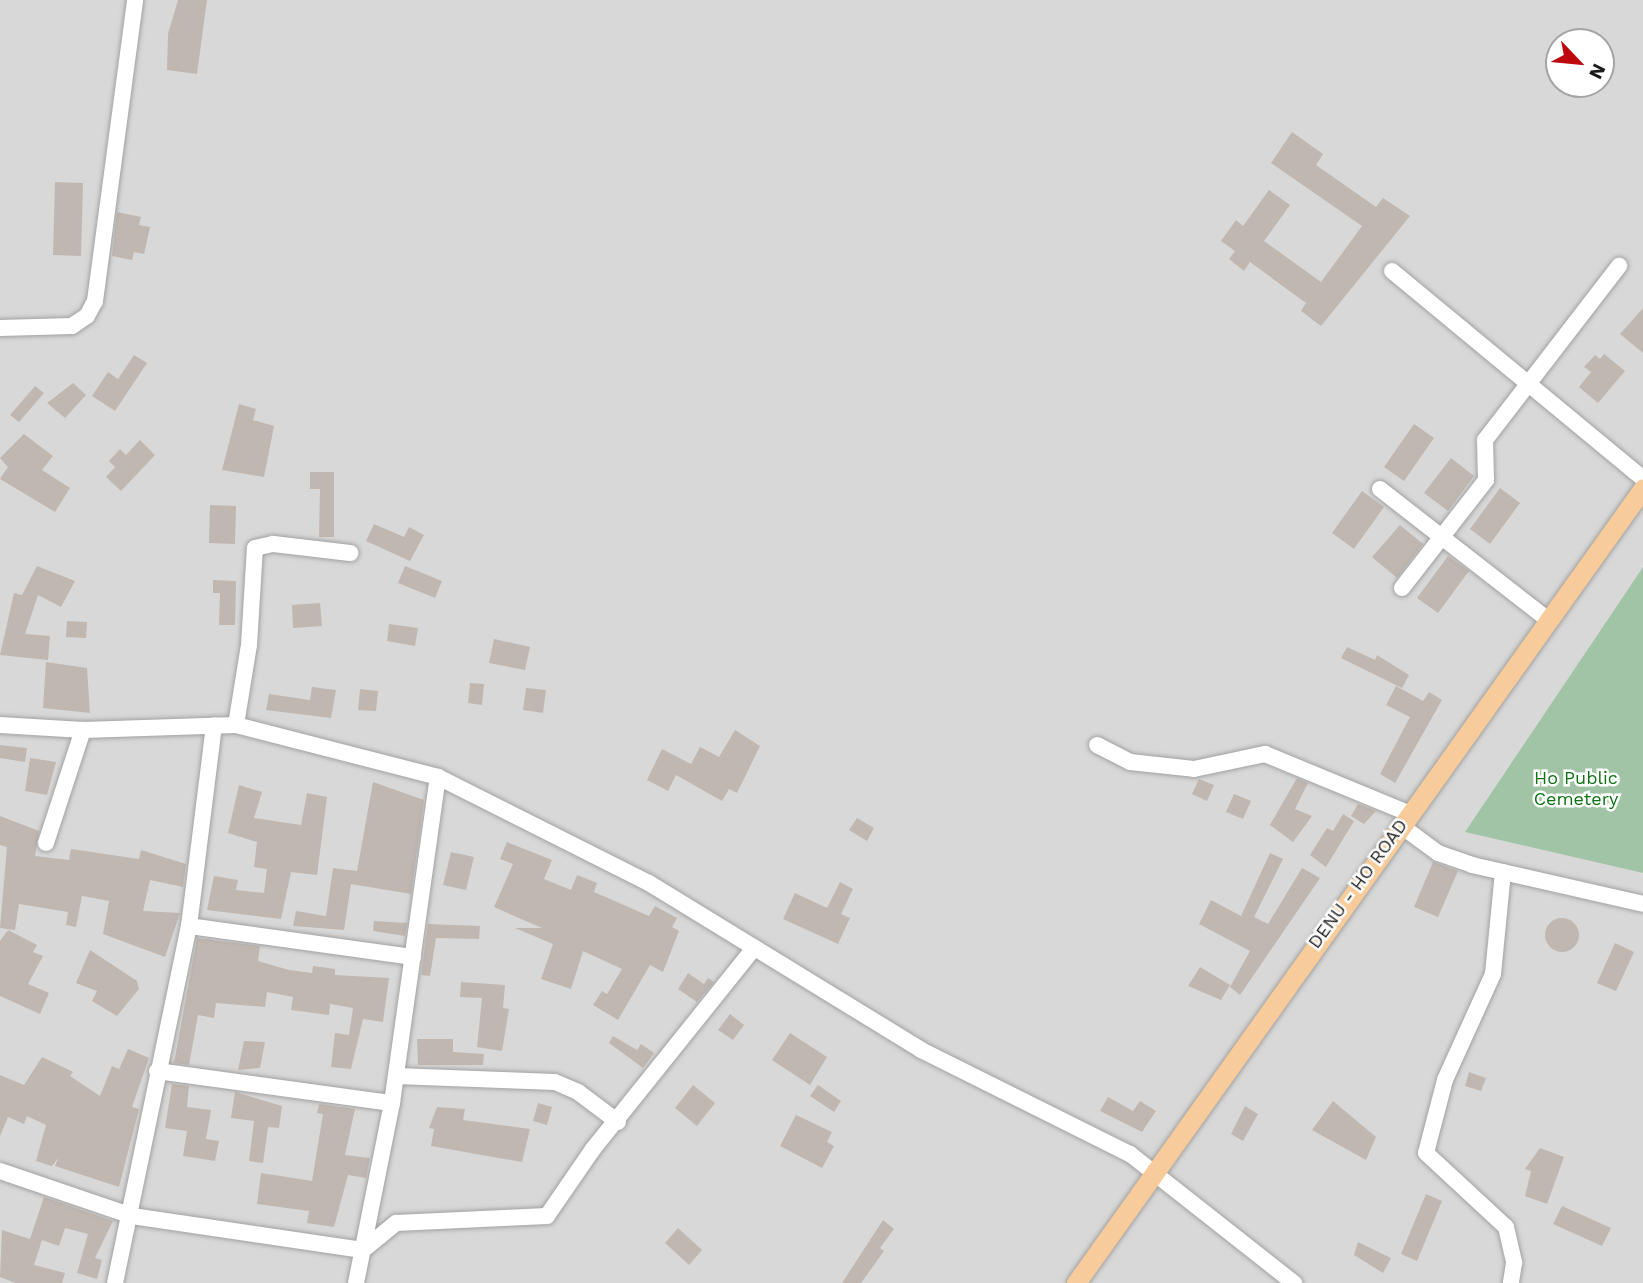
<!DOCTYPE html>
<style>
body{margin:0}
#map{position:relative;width:1643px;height:1283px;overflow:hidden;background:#ece8e0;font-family:"Work Sans",sans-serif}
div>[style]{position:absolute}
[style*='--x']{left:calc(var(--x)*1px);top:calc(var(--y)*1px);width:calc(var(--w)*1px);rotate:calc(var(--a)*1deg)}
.residential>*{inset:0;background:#d9d8d8}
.cemetery>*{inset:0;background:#a2c4a6}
.building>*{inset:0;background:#c0b7b0}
.round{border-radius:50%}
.roads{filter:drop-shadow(0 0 2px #a2a2a2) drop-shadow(0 0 2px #a2a2a2)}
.minor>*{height:16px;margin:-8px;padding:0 8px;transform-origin:8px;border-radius:8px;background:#fff}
.major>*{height:19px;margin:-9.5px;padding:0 9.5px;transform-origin:9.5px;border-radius:9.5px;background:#f7cc9a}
span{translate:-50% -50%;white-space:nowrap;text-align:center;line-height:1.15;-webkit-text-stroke:5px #fff;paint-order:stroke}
.park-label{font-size:18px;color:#0f7214}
.street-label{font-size:18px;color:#1b1b1b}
.north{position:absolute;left:1545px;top:28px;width:70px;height:70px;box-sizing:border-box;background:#fff;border:2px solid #a4a4a4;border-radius:50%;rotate:116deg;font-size:19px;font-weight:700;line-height:28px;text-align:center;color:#1b1b1b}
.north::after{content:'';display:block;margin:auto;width:24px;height:32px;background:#bd080e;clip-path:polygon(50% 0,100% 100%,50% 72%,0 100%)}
</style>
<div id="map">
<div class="residential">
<div style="clip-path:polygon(evenodd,0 0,1643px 0,1643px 1283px,0 1283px,0 0,1559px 42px,1601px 42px,1601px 84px,1559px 84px,1559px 42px)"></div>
</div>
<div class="cemetery">
<div style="clip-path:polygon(1643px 567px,1643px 873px,1465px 832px)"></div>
</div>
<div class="building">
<div style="clip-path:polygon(178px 0,207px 0,197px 74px,167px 70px,168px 34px)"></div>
<div style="clip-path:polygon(1292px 132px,1323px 154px,1316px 165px,1376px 207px,1383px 198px,1410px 216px,1321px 326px,1301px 311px,1306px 303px,1250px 262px,1244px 271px,1229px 259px,1235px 251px,1221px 241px,1236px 220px,1243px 226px,1269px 190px,1290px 205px,1264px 241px,1321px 282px,1362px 226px,1271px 163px)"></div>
<div style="clip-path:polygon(55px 182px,83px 183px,81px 256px,53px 255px)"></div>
<div style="clip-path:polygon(117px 212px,141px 217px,139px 225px,150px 227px,144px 254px,134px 252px,132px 260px,112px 256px)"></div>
<div style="clip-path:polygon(1643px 308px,1643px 353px,1620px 334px)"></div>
<div style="clip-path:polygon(1604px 354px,1625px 371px,1598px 403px,1579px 387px,1591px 372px,1584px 367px,1595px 355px,1600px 359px)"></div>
<div style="clip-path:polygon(134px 355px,147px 363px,115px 411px,92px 396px,108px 372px,118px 379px)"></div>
<div style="clip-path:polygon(73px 383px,86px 395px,65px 418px,47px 403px)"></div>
<div style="clip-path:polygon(35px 386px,44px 393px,19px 422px,10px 415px)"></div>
<div style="clip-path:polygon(239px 404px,256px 409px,253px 420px,274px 426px,264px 477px,222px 470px)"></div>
<div style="clip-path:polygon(1414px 424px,1434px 438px,1404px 481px,1384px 467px)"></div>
<div style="clip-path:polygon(24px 434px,53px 456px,42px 470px,70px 488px,55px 512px,0 479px,8px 467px,0 458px)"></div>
<div style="clip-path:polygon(140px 440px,155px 455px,121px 491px,106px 477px,115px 467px,109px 461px,120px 449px,126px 455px)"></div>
<div style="clip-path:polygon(1451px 458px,1474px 476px,1448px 511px,1424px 493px)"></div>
<div style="clip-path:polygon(310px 472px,334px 472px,334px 537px,319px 537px,320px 489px,310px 489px)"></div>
<div style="clip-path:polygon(1500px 488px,1520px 503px,1490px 544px,1470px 529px)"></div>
<div style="clip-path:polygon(1362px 491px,1384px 507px,1354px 549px,1332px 533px)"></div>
<div style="clip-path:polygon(210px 505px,236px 506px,235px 544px,209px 543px)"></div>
<div style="clip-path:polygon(374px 524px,404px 537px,409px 527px,424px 535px,410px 561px,366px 541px)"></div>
<div style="clip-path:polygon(1400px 525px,1423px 544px,1397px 578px,1372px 557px)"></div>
<div style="clip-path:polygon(1448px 556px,1469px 571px,1438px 613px,1417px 598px)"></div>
<div style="clip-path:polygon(37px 566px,75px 581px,61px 607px,38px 595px,25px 634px,50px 636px,48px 660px,0 655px,14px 593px,22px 595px)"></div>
<div style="clip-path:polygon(405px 566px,442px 581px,435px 598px,398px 583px)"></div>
<div style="clip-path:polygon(213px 580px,236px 581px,235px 625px,219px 625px,220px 593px,213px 593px)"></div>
<div style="clip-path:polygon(320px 603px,322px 626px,293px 628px,292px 605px)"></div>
<div style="clip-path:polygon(67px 621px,87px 622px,86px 638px,66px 637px)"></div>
<div style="clip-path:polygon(389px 624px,418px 628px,415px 646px,387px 641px)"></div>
<div style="clip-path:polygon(494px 639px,530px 647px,525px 670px,489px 663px)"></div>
<div style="clip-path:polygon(1347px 647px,1375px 660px,1377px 655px,1409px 675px,1402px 688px,1341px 658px)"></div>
<div style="clip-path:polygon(46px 662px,87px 668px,90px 713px,43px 708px)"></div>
<div style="clip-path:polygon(470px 683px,484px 684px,482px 705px,468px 703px)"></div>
<div style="clip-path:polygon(1396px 686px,1423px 701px,1429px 692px,1442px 700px,1395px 783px,1380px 774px,1410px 717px,1386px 705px)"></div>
<div style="clip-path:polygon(312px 687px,336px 690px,331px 718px,266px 710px,269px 694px,310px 700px)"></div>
<div style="clip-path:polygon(526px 688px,546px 690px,543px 713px,523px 710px)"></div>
<div style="clip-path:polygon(360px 689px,378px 691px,376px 711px,358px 710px)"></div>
<div style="clip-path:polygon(735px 730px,760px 746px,737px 793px,729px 789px,722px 801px,676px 775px,668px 791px,647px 780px,662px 749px,691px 764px,700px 747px,719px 757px)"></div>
<div style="clip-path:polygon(0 745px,27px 748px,25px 762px,0 758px)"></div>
<div style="clip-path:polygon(30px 758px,56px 762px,47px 795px,25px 791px)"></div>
<div style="clip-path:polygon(1297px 778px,1308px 783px,1295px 809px,1312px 816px,1293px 842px,1270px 825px)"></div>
<div style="clip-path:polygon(1199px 779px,1214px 785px,1207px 801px,1192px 794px)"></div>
<div style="clip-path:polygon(373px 782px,424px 800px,411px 894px,351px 884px,344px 930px,293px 926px,296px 911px,326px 916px,333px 868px,357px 871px)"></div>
<div style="clip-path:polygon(239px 785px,262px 792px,254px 818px,301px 825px,307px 793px,327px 797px,317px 875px,291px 872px,281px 919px,207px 910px,214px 876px,238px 880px,236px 890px,264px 893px,267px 869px,254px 867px,257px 842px,228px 833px)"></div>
<div style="clip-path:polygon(1234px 794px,1251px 801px,1243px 819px,1226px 812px)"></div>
<div style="clip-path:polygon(1358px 804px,1376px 811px,1364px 824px,1351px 816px)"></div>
<div style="clip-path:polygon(1343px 814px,1354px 821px,1326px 867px,1310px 855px,1327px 828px,1333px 831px)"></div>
<div style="clip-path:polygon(0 816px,39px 831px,35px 856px,69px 860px,71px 849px,139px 859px,141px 850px,186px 864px,183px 887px,150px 880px,143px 911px,180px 913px,165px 957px,103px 934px,109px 901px,82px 896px,76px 927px,66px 925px,68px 912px,19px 904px,15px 930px,0 928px,7px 847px,0 845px)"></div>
<div style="clip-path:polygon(857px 818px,874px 828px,867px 841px,849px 830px)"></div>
<div style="clip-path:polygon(507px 842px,552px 860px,544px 879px,571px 890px,577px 875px,597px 883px,594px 892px,649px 916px,655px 906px,677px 918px,672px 927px,679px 931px,663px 972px,650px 965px,618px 1020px,593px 1005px,602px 991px,607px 994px,622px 969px,583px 951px,571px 989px,541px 979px,553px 944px,515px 928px,542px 928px,494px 907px,513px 864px,500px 859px)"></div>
<div style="clip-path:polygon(451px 852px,474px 857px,466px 890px,443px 885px)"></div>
<div style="clip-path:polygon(1270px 853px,1283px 859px,1254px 917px,1268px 924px,1302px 868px,1320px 878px,1240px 995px,1230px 987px,1250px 951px,1199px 924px,1211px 900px,1241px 916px)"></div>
<div style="clip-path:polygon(1433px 862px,1458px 871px,1438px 917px,1414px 907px)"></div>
<div style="clip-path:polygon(840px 882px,853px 889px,841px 914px,850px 918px,838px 944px,783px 919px,795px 893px,827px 908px)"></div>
<div class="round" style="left:1545px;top:918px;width:34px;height:34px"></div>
<div style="clip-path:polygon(374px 921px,407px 923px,405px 936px,373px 931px)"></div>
<div style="clip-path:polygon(428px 924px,480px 926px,479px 939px,436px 938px,430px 976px,421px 975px)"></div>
<div style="clip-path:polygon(8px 930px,37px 945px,33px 952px,43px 956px,28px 984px,49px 993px,40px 1014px,0 996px,0 941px)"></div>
<div style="clip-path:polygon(197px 938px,260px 946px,258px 961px,289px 970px,312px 973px,313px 966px,335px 969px,335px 975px,389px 978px,383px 1022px,363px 1019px,351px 1069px,331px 1067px,335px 1033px,349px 1035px,353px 1008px,330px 1004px,329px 1015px,291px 1010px,293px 997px,267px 992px,265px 1007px,216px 1003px,214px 1018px,198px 1015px,189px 1065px,174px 1063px)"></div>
<div style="clip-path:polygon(1615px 943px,1634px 952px,1616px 991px,1597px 983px)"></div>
<div style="clip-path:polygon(90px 950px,137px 981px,139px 989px,117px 1016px,92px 1001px,97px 991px,76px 983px)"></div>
<div style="clip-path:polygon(1200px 967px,1230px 985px,1221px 1000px,1188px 986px)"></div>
<div style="clip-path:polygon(688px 973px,704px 984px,708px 978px,714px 982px,697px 1002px,678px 989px)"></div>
<div style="clip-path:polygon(461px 982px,505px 985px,503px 1008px,509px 1009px,502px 1051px,477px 1047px,482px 998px,460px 997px)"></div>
<div style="clip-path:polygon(730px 1014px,744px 1025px,733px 1040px,718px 1030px)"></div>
<div style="clip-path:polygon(790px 1033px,827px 1057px,810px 1085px,772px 1060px)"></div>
<div style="clip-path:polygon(613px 1036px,637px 1050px,641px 1044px,654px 1053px,643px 1068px,609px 1043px)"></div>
<div style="clip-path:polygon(417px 1039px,453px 1039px,453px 1052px,484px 1054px,483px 1065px,418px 1065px)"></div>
<div style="clip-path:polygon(244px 1041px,265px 1042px,260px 1068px,238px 1070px)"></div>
<div style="clip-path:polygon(128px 1049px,149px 1058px,132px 1107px,139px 1109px,119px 1187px,55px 1166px,58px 1158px,52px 1166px,36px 1161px,46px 1125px,27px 1116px,24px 1124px,8px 1117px,0 1136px,0 1075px,24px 1085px,42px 1057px,73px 1072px,70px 1076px,100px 1096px,112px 1066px,119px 1069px)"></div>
<div style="clip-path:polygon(1469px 1072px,1486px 1078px,1481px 1091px,1465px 1086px)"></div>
<div style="clip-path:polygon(172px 1084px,189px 1086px,187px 1107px,211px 1110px,206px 1139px,219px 1141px,215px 1161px,183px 1156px,187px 1131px,165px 1128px)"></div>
<div style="clip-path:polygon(693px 1085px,715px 1103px,697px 1126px,675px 1108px)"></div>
<div style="clip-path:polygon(818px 1085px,841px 1101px,834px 1112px,810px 1096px)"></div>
<div style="clip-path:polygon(235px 1092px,282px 1106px,279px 1128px,268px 1127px,263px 1163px,249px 1161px,254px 1121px,231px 1118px)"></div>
<div style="clip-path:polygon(1108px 1097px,1133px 1111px,1140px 1101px,1156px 1111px,1142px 1132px,1100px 1111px)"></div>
<div style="clip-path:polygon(1333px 1101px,1376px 1137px,1366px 1160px,1312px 1130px)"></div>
<div style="clip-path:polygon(538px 1103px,552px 1107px,547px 1125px,533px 1121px)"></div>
<div style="clip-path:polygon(319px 1104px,355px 1109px,345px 1155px,370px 1158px,366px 1178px,348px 1175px,334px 1227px,307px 1223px,309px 1211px,257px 1204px,261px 1173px,312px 1181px,323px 1114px,317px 1113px)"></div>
<div style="clip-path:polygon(1245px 1106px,1258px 1114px,1243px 1141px,1231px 1134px)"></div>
<div style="clip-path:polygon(437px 1107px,465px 1109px,463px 1120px,530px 1129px,522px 1162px,431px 1146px,434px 1129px,429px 1128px)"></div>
<div style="clip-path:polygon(796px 1115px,832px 1132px,827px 1142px,834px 1146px,822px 1168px,780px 1146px)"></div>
<div style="clip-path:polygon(1540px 1148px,1564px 1157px,1547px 1204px,1525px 1196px,1531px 1171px,1525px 1169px)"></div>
<div style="clip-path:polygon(1426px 1194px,1442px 1201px,1417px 1261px,1401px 1254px)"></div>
<div style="clip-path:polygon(44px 1197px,113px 1221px,95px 1258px,102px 1260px,97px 1279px,77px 1273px,88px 1234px,65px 1228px,59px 1246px,42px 1240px,34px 1265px,65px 1273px,62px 1283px,16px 1283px,0 1277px,2px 1230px,30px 1239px)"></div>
<div style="clip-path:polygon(1562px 1206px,1611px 1228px,1602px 1246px,1553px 1224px)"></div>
<div style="clip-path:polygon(883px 1220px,894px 1229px,880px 1248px,884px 1251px,861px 1283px,842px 1283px)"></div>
<div style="clip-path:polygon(678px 1228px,702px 1250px,689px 1265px,665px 1243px)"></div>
<div style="clip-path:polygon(1358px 1242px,1391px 1258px,1383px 1273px,1354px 1255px)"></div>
</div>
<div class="roads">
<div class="minor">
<div style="--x:1392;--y:271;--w:326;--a:39.6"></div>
<div style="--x:0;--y:328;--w:72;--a:-1.6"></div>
<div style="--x:72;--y:326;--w:18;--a:-34"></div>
<div style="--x:87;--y:316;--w:17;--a:-62"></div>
<div style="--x:95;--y:301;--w:304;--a:-82.4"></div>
<div style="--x:1380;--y:489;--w:210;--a:37.9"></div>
<div style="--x:1402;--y:588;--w:137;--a:-52.1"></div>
<div style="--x:1486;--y:480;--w:40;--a:-91.4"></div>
<div style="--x:1485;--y:440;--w:220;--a:-52.4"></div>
<div style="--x:0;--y:725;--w:83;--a:3.4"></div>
<div style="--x:83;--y:730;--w:153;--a:-1.9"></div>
<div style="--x:236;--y:725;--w:209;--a:14.4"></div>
<div style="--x:438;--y:777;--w:236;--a:26.7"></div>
<div style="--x:649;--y:883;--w:319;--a:31.5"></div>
<div style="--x:921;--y:1050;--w:233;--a:26.5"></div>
<div style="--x:1130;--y:1154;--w:209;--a:38.2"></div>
<div style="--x:236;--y:725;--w:81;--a:-80.8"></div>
<div style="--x:249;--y:645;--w:97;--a:-86.5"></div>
<div style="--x:255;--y:548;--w:18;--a:-13"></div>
<div style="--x:273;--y:544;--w:78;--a:6.7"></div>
<div style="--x:1097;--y:745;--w:37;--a:27"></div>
<div style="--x:1130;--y:762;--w:64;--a:6.2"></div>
<div style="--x:1194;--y:769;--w:73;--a:-11.9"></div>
<div style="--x:1265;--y:754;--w:155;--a:22.4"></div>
<div style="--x:1400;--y:825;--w:47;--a:36.4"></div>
<div style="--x:1438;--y:853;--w:36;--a:19"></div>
<div style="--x:1472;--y:865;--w:175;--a:12.8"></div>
<div style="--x:46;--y:843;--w:119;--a:-71.9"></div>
<div style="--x:1503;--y:872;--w:102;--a:95.6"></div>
<div style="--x:1493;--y:974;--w:116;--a:114.4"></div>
<div style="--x:1445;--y:1080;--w:75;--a:104.6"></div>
<div style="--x:1426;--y:1153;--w:109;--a:42.8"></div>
<div style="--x:1506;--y:1227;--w:37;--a:77"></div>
<div style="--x:1514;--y:1263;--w:20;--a:99"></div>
<div style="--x:189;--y:926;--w:226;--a:7.9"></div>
<div style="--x:157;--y:1071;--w:237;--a:7.8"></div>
<div style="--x:396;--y:1076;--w:159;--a:2.2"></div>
<div style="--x:555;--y:1082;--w:25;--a:23"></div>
<div style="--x:578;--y:1092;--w:50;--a:36.9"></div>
<div style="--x:0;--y:1171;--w:139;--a:18.8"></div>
<div style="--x:132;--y:1216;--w:233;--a:8.4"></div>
<div style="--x:363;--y:1250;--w:43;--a:-39.3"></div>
<div style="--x:396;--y:1223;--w:151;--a:-2.7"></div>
<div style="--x:547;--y:1216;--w:81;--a:-55.5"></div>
<div style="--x:593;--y:1149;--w:258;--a:-51.3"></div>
<div style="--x:115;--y:1283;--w:365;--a:-78.3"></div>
<div style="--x:189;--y:926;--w:202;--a:-82.9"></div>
<div style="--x:356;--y:1283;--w:184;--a:-78.7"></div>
<div style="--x:392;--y:1103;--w:329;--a:-82"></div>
</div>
<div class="major">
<div style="--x:1076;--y:1283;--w:976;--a:-54.5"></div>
</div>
</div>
<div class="park-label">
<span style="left:1576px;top:789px">Ho Public<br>Cemetery</span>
</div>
<div class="street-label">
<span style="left:1358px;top:884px;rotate:-54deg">DENU - HO ROAD</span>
</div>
<div class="north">N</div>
</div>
